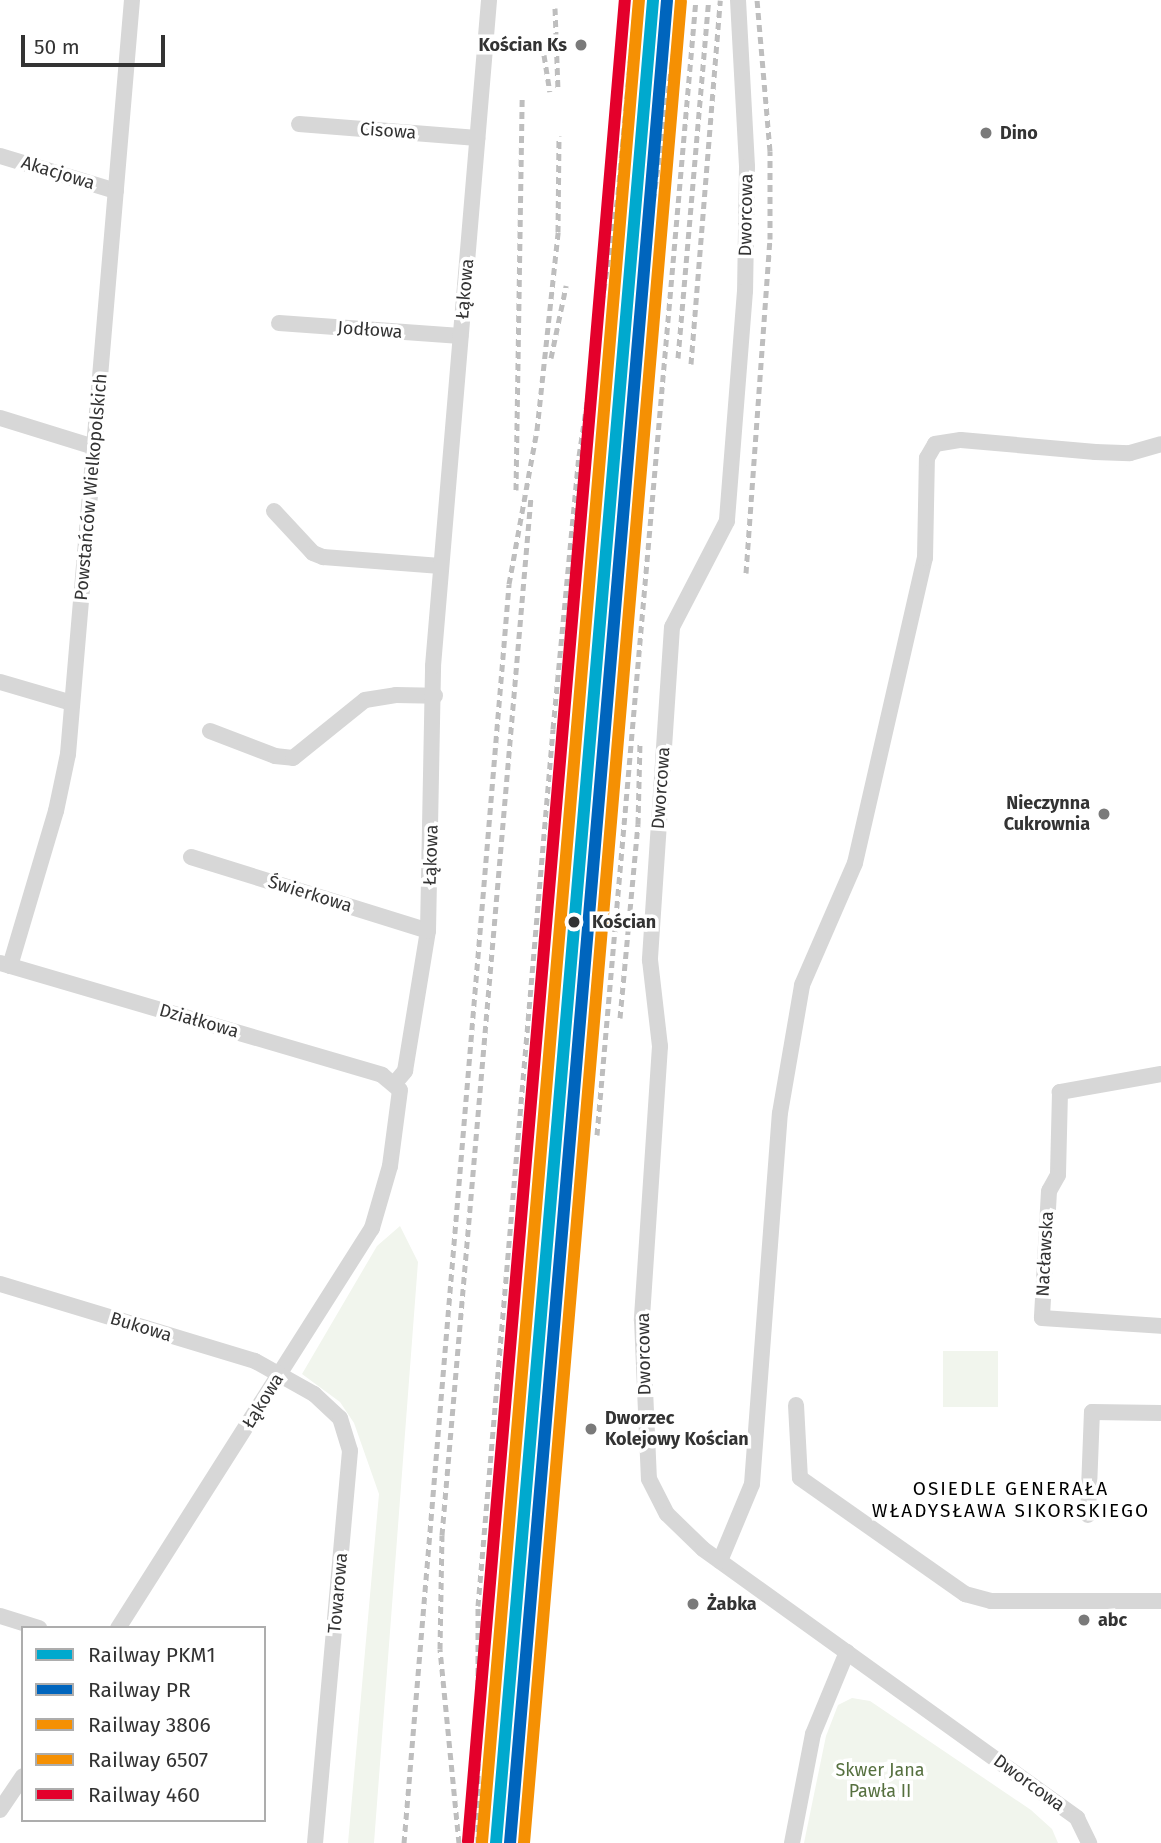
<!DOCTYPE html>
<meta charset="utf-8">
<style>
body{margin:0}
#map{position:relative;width:1161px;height:1843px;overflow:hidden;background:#fff;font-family:"Fira Sans",sans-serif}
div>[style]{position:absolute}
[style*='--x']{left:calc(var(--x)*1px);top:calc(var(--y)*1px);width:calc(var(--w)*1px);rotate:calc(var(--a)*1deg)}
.green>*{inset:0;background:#f1f5ed}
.minor>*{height:16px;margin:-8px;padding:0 8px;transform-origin:8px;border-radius:8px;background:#d7d7d7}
.rail>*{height:5px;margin-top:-2.5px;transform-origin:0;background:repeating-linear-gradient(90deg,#bebebe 0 7px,transparent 0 12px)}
.rail-1>*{height:12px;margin:-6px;padding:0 6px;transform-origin:6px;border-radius:6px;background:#00a9ce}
.rail-2>*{height:12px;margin:-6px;padding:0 6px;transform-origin:6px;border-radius:6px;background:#0065bd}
.rail-3>*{height:12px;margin:-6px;padding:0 6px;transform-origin:6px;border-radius:6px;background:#f59003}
.rail-4>*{height:12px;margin:-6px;padding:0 6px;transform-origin:6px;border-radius:6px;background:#f59003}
.rail-5>*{height:12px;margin:-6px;padding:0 6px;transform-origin:6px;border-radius:6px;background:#e4002b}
.dots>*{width:19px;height:19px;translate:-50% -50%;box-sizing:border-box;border:4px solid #fff;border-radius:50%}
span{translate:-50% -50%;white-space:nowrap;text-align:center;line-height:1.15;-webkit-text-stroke:7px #fff;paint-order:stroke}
.poi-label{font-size:18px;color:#333;font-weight:700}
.right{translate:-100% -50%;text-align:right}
.left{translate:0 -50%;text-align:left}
.street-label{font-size:18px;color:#333}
.stop-label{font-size:18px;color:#333;font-weight:700}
.park-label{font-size:18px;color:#56703f}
.neighbourhood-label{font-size:19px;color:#000;letter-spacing:2px}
.legend{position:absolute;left:21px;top:1626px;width:245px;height:196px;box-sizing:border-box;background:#fff;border:2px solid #adadad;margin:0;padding:9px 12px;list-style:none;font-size:21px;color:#333}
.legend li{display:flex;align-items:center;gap:14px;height:35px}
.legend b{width:35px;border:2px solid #adadad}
.scale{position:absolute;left:21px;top:35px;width:144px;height:32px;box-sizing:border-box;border:4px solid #333;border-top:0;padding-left:9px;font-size:21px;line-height:24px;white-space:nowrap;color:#333;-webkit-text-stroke:5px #fff;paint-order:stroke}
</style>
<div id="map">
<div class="green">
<div style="clip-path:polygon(400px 1226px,418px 1262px,374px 1843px,348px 1843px,379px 1494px,354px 1423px,340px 1402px,302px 1374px,377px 1246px)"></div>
<div style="clip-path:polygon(943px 1351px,998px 1351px,998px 1407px,943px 1407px)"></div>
<div style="clip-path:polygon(852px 1698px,870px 1701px,1031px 1810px,1052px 1829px,1058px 1843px,804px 1843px,826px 1736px,838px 1705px)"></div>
</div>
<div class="minor">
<div style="--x:738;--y:0;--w:167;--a:86.9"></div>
<div style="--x:747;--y:167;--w:124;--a:90.9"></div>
<div style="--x:745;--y:291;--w:231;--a:94.5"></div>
<div style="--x:727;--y:521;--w:119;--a:117.4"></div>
<div style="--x:672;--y:627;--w:334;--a:93.8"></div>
<div style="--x:650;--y:960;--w:87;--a:83.4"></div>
<div style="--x:660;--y:1046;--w:275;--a:93.8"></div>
<div style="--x:642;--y:1320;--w:159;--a:87.5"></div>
<div style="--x:649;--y:1479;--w:39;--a:63"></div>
<div style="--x:667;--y:1514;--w:50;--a:44.2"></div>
<div style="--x:703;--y:1549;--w:461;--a:35.7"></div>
<div style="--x:1077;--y:1818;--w:28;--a:64"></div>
<div style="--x:299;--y:124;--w:179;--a:4.5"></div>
<div style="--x:0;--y:156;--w:121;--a:16.8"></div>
<div style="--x:279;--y:323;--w:182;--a:4.1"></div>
<div style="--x:0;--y:418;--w:98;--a:17.1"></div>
<div style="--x:274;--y:511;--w:57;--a:47.1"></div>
<div style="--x:313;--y:553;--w:11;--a:22"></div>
<div style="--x:323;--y:557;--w:118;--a:4.4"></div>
<div style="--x:0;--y:682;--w:75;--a:16.3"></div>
<div style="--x:210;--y:731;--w:70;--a:21"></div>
<div style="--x:275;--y:756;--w:18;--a:6"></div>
<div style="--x:293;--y:758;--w:92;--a:-38.9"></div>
<div style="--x:365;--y:700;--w:31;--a:-9"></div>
<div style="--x:396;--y:695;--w:39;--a:1"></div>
<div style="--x:191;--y:857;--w:248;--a:17.3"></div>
<div style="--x:0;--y:963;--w:398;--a:16.3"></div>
<div style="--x:382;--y:1075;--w:23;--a:40"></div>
<div style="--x:400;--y:1090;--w:77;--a:97.5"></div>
<div style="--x:390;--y:1166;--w:65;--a:106.2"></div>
<div style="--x:372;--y:1228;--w:474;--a:122.4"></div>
<div style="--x:10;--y:966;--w:162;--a:-73.5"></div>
<div style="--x:56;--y:811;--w:58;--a:-78.1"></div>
<div style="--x:68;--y:754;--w:757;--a:-85.15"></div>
<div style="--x:1161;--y:1074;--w:103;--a:169.9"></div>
<div style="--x:1060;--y:1092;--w:83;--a:91.4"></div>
<div style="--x:1058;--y:1175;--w:18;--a:119"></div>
<div style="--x:1049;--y:1191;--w:127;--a:93.2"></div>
<div style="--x:1042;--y:1318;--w:119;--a:3.8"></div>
<div style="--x:395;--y:1083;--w:16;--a:-50"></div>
<div style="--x:405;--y:1071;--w:142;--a:-80.7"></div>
<div style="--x:428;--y:931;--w:265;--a:-88.9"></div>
<div style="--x:433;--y:666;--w:668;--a:-85.19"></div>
<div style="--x:0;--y:1284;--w:266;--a:16.8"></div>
<div style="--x:255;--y:1361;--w:68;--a:29.2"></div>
<div style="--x:314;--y:1394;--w:35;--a:43"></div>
<div style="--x:340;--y:1418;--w:34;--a:73"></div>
<div style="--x:350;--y:1451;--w:394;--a:95.1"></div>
<div style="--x:796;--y:1405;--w:73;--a:86.9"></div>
<div style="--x:800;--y:1478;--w:202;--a:35.1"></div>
<div style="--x:965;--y:1594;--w:27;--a:15"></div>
<div style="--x:991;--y:1601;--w:170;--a:0"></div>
<div style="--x:1088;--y:1515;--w:103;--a:-87.8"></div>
<div style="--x:1092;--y:1412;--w:69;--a:0.8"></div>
<div style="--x:720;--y:1561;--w:83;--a:-67.4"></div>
<div style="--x:752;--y:1484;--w:372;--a:-85.7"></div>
<div style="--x:780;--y:1113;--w:130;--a:-80.2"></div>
<div style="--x:802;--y:985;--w:133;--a:-66.5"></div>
<div style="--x:855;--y:863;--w:313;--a:-77.1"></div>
<div style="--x:925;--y:558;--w:100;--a:-88.9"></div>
<div style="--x:927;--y:458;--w:16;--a:-60"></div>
<div style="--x:935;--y:444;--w:26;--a:-9"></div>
<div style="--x:961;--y:440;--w:135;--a:5.1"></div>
<div style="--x:1095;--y:452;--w:35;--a:2"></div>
<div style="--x:1130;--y:453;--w:32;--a:-16"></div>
<div style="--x:0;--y:1616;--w:41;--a:17.1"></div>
<div style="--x:0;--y:1810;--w:41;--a:-55.9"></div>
<div style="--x:792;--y:1843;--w:111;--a:-79.1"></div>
<div style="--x:813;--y:1734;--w:89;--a:-67.5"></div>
</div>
<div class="rail">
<div style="--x:555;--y:8;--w:83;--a:87.9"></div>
<div style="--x:544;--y:55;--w:37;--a:81"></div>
<div style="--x:662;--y:232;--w:79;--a:-85.7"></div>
<div style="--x:642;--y:283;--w:286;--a:-82.2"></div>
<div style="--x:551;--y:358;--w:74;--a:-78.2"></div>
<div style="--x:678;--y:358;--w:359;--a:-85.1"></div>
<div style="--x:691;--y:364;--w:365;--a:-85.4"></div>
<div style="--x:516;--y:490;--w:392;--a:-89.1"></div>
<div style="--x:746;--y:573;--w:335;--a:-85.9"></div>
<div style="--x:770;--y:239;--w:88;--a:-90"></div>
<div style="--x:770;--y:151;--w:152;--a:-94.9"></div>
<div style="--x:620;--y:1018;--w:195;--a:-84.7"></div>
<div style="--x:638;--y:824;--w:81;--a:-88.6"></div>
<div style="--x:597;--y:1135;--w:1139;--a:-85.02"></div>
<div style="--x:404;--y:1843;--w:1263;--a:-85.23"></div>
<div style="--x:509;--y:584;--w:157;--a:-79.7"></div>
<div style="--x:537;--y:430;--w:199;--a:-83.9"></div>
<div style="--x:558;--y:232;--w:96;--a:-89.4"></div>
<div style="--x:459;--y:1843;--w:195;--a:-95.6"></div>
<div style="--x:440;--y:1649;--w:114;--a:-89"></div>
<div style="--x:442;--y:1535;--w:1042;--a:-85.1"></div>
<div style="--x:478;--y:1843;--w:237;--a:-90"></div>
<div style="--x:478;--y:1606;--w:880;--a:-85.11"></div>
<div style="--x:553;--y:729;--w:274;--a:-84.6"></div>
<div style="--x:579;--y:456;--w:265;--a:-81.5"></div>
<div style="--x:618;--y:194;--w:195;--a:-84.7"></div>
</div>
<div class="rail-1">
<div style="--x:496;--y:1843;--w:1850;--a:-85.13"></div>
</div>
<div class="rail-2">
<div style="--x:510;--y:1843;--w:1849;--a:-85.13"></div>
</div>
<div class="rail-3">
<div style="--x:482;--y:1842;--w:1849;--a:-85.13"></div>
</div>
<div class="rail-4">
<div style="--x:524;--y:1843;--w:1848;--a:-85.13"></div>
</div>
<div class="rail-5">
<div style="--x:468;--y:1841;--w:1848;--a:-85.13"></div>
</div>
<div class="dots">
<div style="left:581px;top:45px;background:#7a7a7a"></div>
<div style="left:986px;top:133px;background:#7a7a7a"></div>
<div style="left:1104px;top:814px;background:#7a7a7a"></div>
<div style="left:574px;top:922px;background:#333"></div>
<div style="left:591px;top:1429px;background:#7a7a7a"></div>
<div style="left:693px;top:1604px;background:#7a7a7a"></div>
<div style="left:1084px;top:1620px;background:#7a7a7a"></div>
</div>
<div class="poi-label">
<span class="right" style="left:567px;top:45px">Kościan Ks</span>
<span class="left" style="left:1000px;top:133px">Dino</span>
<span class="right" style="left:1090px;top:814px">Nieczynna<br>Cukrownia</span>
<span class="left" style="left:605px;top:1429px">Dworzec<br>Kolejowy Kościan</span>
<span class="left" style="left:707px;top:1604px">Żabka</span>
<span class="left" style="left:1098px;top:1620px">abc</span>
</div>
<div class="street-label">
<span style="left:388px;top:131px;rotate:4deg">Cisowa</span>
<span style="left:58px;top:173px;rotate:17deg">Akacjowa</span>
<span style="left:746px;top:215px;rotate:-89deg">Dworcowa</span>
<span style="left:465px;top:289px;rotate:-85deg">Łąkowa</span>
<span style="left:370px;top:330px;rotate:4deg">Jodłowa</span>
<span style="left:91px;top:487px;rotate:-85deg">Powstańców Wielkopolskich</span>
<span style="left:661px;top:788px;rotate:-86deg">Dworcowa</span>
<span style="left:431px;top:855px;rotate:-88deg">Łąkowa</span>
<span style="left:310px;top:894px;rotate:17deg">Świerkowa</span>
<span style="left:199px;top:1021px;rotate:16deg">Działkowa</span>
<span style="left:1045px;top:1254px;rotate:-87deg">Nacławska</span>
<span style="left:141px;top:1327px;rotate:17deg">Bukowa</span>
<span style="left:644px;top:1354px;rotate:-91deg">Dworcowa</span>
<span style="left:263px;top:1401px;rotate:-58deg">Łąkowa</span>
<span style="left:338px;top:1593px;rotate:-85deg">Towarowa</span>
<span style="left:1029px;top:1783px;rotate:36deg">Dworcowa</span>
</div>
<div class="stop-label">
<span class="left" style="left:592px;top:922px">Kościan</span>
</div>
<div class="park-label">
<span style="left:880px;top:1781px">Skwer Jana<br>Pawła II</span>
</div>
<div class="neighbourhood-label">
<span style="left:1011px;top:1500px">OSIEDLE GENERAŁA<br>WŁADYSŁAWA SIKORSKIEGO</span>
</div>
<ul class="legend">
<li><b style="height:9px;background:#00a9ce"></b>Railway PKM1</li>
<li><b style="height:9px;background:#0065bd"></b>Railway PR</li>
<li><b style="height:9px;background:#f59003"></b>Railway 3806</li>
<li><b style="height:9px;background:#f59003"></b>Railway 6507</li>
<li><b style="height:9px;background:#e4002b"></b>Railway 460</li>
</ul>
<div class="scale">50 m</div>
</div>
